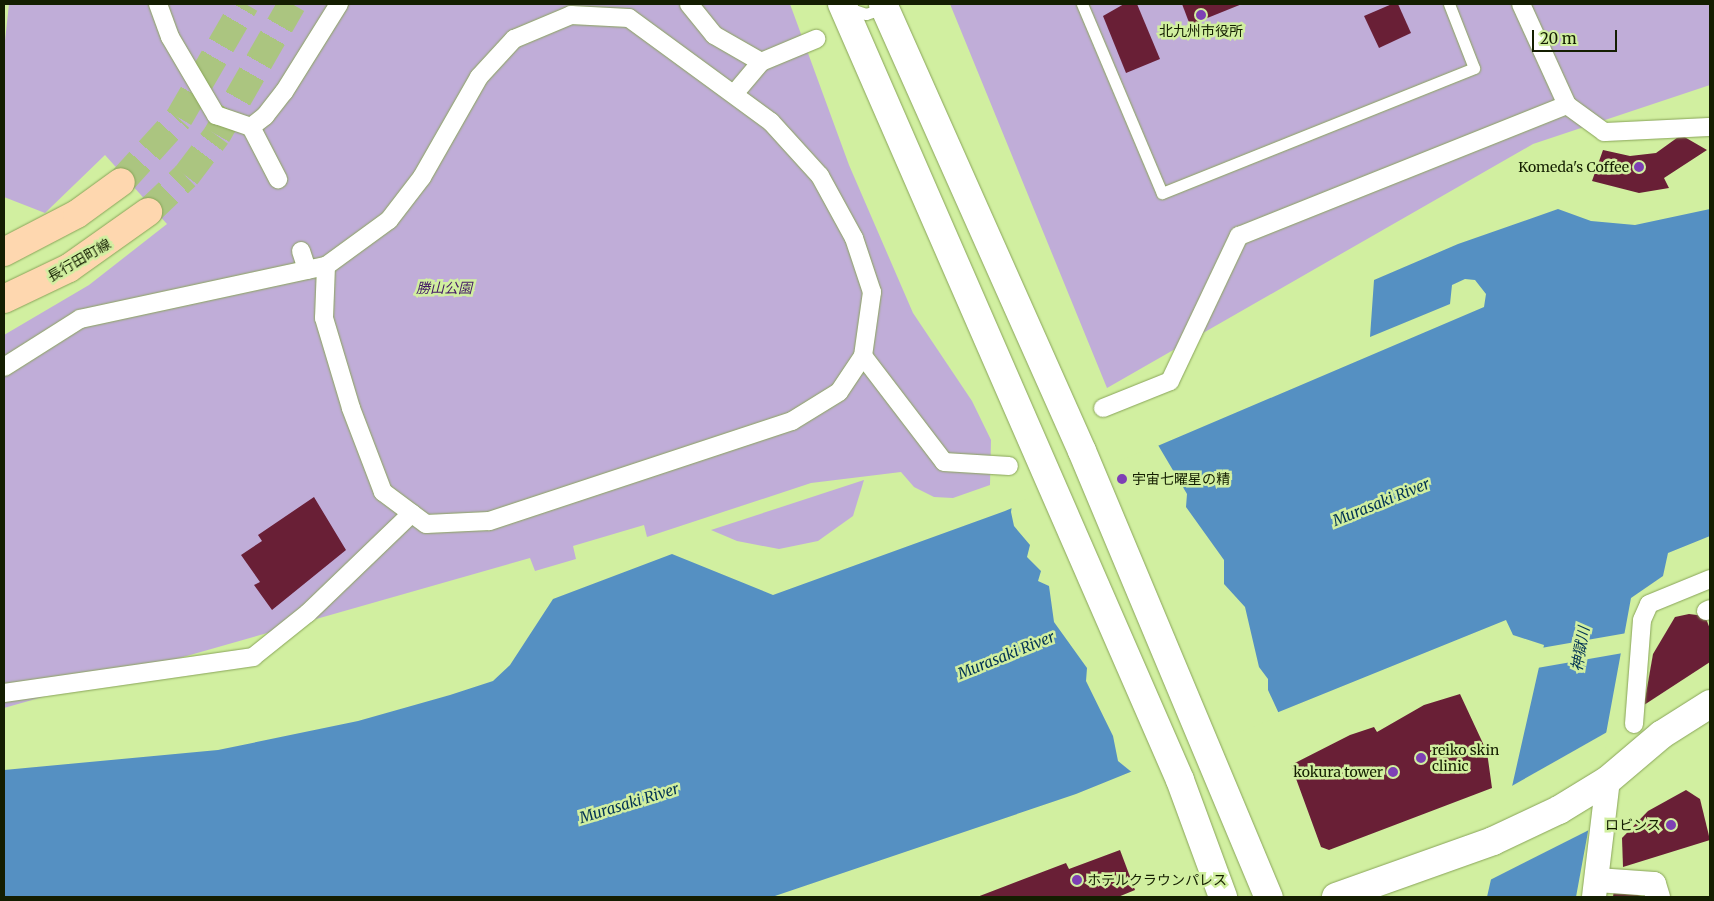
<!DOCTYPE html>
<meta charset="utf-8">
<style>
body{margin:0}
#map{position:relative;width:1714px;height:901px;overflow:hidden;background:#d1efa0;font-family:Merriweather,"Noto Sans JP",serif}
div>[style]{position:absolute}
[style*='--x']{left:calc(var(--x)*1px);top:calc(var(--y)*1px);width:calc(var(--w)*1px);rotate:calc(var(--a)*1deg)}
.green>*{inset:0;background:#c0add8}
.water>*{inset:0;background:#5590c2}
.pier>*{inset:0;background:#d1efa0}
.building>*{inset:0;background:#691f36}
.primary-tunnel>*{height:28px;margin-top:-14px;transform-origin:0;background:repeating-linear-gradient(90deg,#abc580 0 28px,transparent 0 42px)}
.roads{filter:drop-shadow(0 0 1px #89a459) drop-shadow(0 0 1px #89a459)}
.service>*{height:11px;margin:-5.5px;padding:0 5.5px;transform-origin:5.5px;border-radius:5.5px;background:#fff}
.pedestrian>*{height:18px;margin:-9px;padding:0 9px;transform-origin:9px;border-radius:9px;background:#fff}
.minor>*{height:24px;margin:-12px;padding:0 12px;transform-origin:12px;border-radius:12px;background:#fff}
.tertiary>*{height:28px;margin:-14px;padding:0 14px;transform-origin:14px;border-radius:14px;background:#fff}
.primary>*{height:28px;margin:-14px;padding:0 14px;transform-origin:14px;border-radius:14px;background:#fed7af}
.dots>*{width:14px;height:14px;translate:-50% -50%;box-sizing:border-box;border:2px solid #d1efa0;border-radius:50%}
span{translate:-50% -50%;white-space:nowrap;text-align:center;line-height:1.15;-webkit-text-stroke:5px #d1efa0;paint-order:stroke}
.poi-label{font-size:14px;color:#141e01}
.right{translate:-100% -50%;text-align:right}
.left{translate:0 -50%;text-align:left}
.street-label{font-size:14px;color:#141e01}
.park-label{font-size:14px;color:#421764;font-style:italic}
.water-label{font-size:15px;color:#013253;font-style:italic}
.frame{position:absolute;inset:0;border:5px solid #141e01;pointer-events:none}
.scale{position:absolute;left:1532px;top:30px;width:85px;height:22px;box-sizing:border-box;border:2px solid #141e01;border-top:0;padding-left:6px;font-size:15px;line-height:18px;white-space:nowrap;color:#141e01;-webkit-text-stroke:4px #d1efa0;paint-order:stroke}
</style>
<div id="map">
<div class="green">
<div style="clip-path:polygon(9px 4px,790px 4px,849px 165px,913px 313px,972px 401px,991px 440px,990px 485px,953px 498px,934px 497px,914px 487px,901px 472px,811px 483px,647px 537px,644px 525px,573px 546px,576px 559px,535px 571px,530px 558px,4px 708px,4px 335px,89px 285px,167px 224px,105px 155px,45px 213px,4px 197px,4px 50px)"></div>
<div style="clip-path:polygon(950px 4px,1710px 4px,1710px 85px,1533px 144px,1107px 388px)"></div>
<div style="clip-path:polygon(864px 480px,853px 516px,818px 541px,779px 549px,737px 541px,711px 530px)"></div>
</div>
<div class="water">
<div style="clip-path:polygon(1558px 209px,1591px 221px,1635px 225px,1710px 209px,1710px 536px,1668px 553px,1663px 576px,1631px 598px,1576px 897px,1487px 897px,1544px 645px,1513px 635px,1506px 620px,1076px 794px,772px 897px,4px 897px,4px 770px,218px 750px,358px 721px,450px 695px,493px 681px,510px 665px,553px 599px,672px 554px,773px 595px,1005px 511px,1484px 307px,1486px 294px,1475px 280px,1465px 279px,1452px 285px,1450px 304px,1370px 337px,1374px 280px,1458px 244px)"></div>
</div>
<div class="pier">
<div style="clip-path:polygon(1158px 445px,1187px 494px,1186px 507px,1224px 560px,1224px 584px,1245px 607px,1259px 667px,1268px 679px,1268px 690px,1280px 716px,1134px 774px,1118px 761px,1113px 736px,1086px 681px,1087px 668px,1054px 622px,1049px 586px,1038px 581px,1041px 571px,1027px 557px,1030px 545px,1014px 526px,1011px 512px,1012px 505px)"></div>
<div style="clip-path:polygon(1627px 633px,1623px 653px,1537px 668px,1541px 648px)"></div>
<div style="clip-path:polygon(1609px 731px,1591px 829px,1488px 881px,1510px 787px)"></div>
</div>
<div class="building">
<div style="clip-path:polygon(1124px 4px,1137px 4px,1160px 59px,1126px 73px,1103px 16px)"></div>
<div style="clip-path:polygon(1182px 4px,1242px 4px,1190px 25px)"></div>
<div style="clip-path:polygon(1392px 4px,1398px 4px,1411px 33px,1379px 48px,1364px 16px)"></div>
<div style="clip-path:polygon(1681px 135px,1707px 150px,1664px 178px,1669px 188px,1639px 193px,1592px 181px,1603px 150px,1630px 156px,1656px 153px)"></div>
<div style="clip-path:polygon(314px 497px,346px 550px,272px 610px,254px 585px,260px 582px,241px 555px,262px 541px,258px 535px)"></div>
<div style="clip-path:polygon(1689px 614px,1705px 616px,1710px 629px,1710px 662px,1644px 705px,1653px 654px,1675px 617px)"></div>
<div style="clip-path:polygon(1460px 694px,1487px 752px,1492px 788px,1329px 850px,1321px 847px,1291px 765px,1350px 735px,1374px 727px,1377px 732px,1424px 705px)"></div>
<div style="clip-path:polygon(1686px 790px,1700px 799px,1710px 840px,1623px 867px,1622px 838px,1648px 811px)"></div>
<div style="clip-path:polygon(1120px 850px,1135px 890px,1118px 897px,977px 897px,1066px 863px,1069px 869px)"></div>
<div style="clip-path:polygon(1614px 890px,1642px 896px,1642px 897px,1613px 897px)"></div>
</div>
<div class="primary-tunnel">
<div style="--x:121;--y:182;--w:86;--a:-47.8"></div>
<div style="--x:179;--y:118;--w:132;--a:-59.9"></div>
<div style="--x:148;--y:212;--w:52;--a:-43.5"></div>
<div style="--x:186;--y:176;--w:51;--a:-52.9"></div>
<div style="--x:217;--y:135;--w:151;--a:-60.2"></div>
</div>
<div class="roads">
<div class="service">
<div style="--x:1082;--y:4;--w:205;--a:67.1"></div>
<div style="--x:1162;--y:193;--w:336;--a:-21.8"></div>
<div style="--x:1474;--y:68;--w:69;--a:-111.3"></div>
<div style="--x:848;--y:8;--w:19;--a:18"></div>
<div style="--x:866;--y:14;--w:20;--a:-18"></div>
</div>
<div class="pedestrian">
<div style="--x:158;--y:4;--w:35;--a:70"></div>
<div style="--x:170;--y:37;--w:91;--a:59.5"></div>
<div style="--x:216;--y:115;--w:37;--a:19"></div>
<div style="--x:251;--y:127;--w:18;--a:-38"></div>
<div style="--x:265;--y:116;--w:31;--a:-52"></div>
<div style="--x:284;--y:92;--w:104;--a:-58"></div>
<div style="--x:689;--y:4;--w:40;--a:51"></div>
<div style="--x:714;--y:35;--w:54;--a:29.9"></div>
<div style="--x:1521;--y:4;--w:111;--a:65.5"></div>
<div style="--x:1567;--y:105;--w:46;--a:36.1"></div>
<div style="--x:1604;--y:132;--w:106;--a:-2.7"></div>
<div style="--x:571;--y:15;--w:58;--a:3"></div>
<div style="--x:629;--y:18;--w:176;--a:36.2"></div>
<div style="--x:771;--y:122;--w:73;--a:47.8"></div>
<div style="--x:820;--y:176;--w:71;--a:61.3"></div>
<div style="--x:854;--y:238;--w:57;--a:71.6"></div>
<div style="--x:872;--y:292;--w:65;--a:98"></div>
<div style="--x:863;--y:356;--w:43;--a:123.7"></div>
<div style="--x:839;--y:392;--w:55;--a:148.3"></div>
<div style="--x:792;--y:421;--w:319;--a:161.7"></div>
<div style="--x:489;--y:521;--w:63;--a:177.3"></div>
<div style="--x:426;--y:524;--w:54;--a:-143.3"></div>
<div style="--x:383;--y:492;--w:90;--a:-110.9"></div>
<div style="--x:351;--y:408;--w:94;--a:-106.7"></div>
<div style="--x:324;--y:318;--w:52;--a:-87.8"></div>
<div style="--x:326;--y:266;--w:78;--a:-36.1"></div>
<div style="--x:389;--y:220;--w:54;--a:-52.5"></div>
<div style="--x:422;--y:177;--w:115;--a:-60.3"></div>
<div style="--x:479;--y:77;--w:52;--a:-47.4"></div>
<div style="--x:514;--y:39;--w:62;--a:-22.8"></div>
<div style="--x:734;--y:94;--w:42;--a:-49.8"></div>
<div style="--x:761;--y:62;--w:60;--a:-22.7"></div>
<div style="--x:251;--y:127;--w:59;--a:62.6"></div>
<div style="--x:301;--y:251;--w:20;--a:72"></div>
<div style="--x:863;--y:356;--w:133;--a:52.6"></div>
<div style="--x:944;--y:462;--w:65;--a:3.5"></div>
<div style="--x:4;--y:367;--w:90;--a:-32.3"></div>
<div style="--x:80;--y:319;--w:252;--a:-12.2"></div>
<div style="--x:1103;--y:408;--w:72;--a:-21.9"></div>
<div style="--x:1170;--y:381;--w:161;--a:-64.6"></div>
<div style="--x:1239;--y:236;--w:353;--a:-21.8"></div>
<div style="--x:1706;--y:611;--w:4;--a:-27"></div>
<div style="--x:4;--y:693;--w:252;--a:-8.2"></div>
<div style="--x:253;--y:657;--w:70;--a:-38.7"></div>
<div style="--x:308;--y:613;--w:144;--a:-43.9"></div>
<div style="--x:1634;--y:724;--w:104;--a:-85.6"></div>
<div style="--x:1642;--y:620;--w:17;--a:-66"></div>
<div style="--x:1649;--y:604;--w:66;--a:-22.3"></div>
</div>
<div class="minor">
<div style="--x:1597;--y:880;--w:57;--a:4"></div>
<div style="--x:1654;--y:884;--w:14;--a:73"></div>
<div style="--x:1594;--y:897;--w:118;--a:-83.2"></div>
</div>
<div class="tertiary">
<div style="--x:842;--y:4;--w:846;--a:66.46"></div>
<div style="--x:1180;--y:780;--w:125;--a:69.8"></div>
<div style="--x:883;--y:4;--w:489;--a:66"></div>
<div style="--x:1082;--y:451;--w:484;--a:67.3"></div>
<div style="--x:1336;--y:897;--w:167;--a:-19.6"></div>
<div style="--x:1493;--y:841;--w:73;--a:-25.2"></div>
<div style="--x:1559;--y:810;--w:57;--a:-31.5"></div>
<div style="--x:1608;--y:780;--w:70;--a:-40.3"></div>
<div style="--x:1661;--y:735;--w:58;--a:-32.3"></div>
</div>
<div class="primary">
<div style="--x:4;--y:252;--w:82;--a:-27.5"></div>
<div style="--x:77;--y:214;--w:54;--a:-36"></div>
<div style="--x:4;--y:299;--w:72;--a:-25.5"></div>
<div style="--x:69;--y:268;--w:97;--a:-35.3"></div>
</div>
</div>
<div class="dots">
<div style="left:1201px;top:15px;background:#7e40b5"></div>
<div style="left:1639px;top:167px;background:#7e40b5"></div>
<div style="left:1122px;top:479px;background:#7e40b5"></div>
<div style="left:1421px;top:758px;background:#7e40b5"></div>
<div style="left:1393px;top:772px;background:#7e40b5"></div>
<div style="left:1671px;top:825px;background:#7e40b5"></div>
<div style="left:1077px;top:880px;background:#7e40b5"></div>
</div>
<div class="poi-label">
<span style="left:1201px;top:31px">北九州市役所</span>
<span class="right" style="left:1629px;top:167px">Komeda's Coffee</span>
<span class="left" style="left:1132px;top:479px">宇宙七曜星の精</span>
<span class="left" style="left:1432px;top:758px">reiko skin<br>clinic</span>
<span class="right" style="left:1383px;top:772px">kokura tower</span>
<span class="right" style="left:1661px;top:825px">ロビンス</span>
<span class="left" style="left:1087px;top:880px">ホテルクラウンパレス</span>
</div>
<div class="street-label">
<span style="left:79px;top:260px;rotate:-30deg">長行田町線</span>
</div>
<div class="park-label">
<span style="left:444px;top:288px">勝山公園</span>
</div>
<div class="water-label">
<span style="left:1381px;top:502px;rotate:-22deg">Murasaki River</span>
<span style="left:1580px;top:649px;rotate:-80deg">神獄川</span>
<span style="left:1006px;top:655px;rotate:-22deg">Murasaki River</span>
<span style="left:629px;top:803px;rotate:-17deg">Murasaki River</span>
</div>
<div class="frame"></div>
<div class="scale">20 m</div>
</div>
